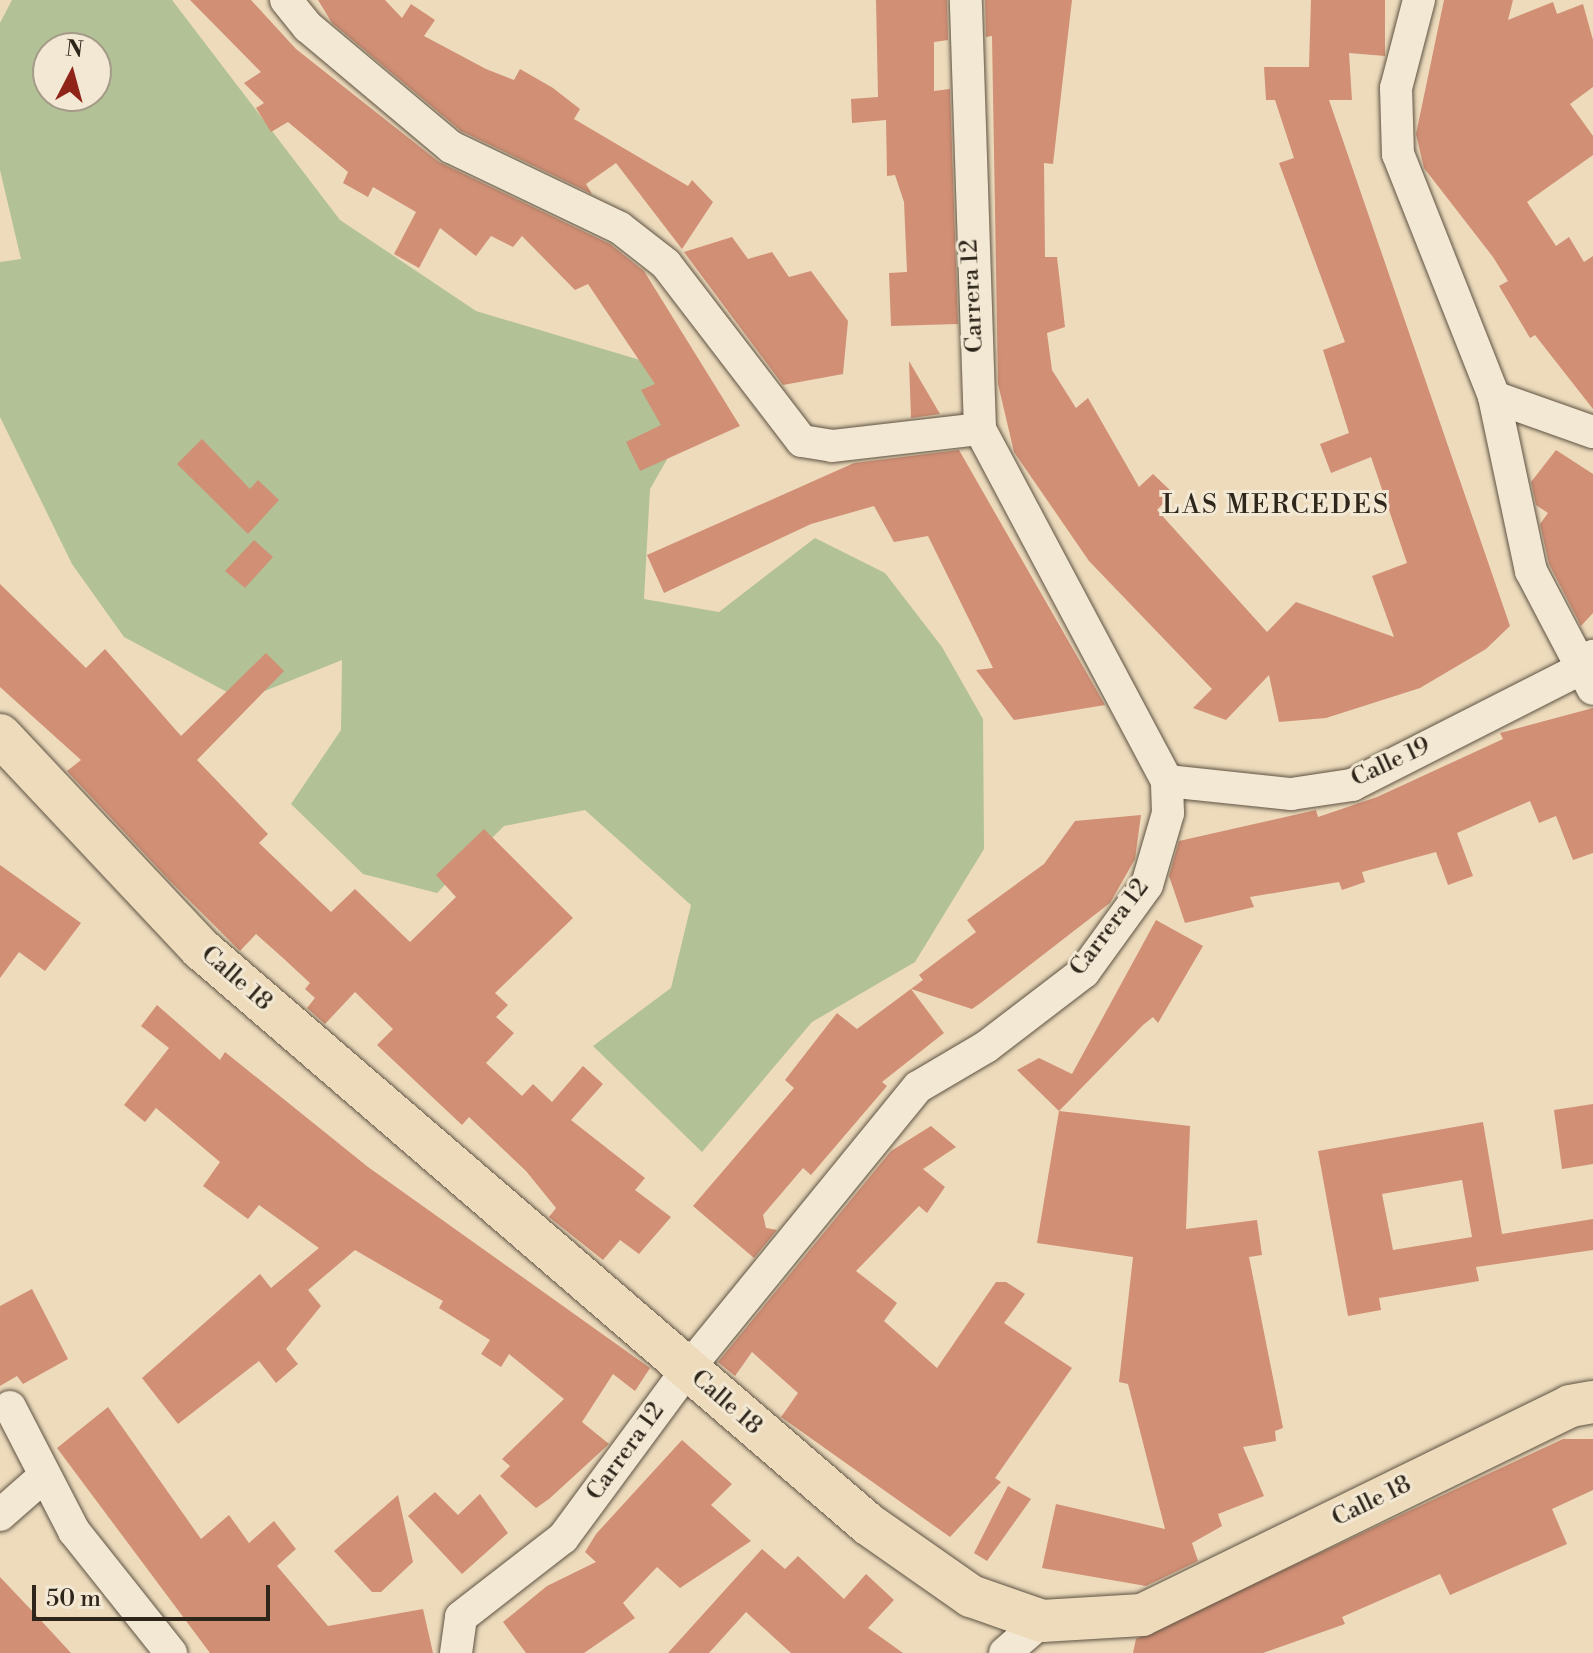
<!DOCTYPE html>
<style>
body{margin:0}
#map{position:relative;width:1593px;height:1653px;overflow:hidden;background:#eddbbc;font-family:"Libre Bodoni",serif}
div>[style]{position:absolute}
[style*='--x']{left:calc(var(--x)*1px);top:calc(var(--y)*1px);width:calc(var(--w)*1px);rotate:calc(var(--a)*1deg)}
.green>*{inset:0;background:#b2c196}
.building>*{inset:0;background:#d18f75}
.roads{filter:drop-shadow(0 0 2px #5e5343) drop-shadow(0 0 2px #5e5343)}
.minor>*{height:32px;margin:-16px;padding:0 16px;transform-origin:16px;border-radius:16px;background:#f3e8d3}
.major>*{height:42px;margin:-21px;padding:0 21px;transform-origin:21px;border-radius:21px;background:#eddbbc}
span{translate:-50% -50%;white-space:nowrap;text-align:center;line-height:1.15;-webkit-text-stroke:6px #f3e8d3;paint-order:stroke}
.street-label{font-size:24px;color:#2f261b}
.neighbourhood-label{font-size:26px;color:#2f261b;letter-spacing:2px}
.north{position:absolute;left:32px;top:32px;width:80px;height:80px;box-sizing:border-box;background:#f3e8d3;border:2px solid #a59a89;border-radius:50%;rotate:6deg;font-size:22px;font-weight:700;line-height:32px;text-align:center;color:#2f261b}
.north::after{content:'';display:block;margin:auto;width:28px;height:36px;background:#8f2418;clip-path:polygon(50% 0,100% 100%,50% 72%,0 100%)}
.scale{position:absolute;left:32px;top:1585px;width:238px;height:36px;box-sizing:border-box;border:4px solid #2f261b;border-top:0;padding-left:10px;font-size:24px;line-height:28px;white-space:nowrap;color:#2f261b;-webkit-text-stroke:6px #f3e8d3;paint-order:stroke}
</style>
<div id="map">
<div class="green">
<div style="clip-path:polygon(evenodd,12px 0,172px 0,340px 220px,476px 311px,690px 375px,685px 428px,650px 489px,644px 599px,719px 612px,815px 538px,885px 573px,942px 647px,983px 719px,984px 849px,915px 962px,812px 1022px,702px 1152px,593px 1046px,671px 988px,691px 905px,585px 810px,504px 826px,437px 893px,363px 874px,291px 804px,341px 730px,342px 660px,242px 700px,124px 637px,72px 564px,0 417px,0 262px,21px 259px,0 170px,0 23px,12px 0,48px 48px,96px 48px,96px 96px,48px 96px,48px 48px)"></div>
</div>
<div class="building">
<div style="clip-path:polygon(190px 0,251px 0,296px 49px,439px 162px,610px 244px,644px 271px,740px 426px,640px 471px,626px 442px,661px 425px,641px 390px,655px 384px,588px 284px,575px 290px,522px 236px,513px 247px,491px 236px,476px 256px,440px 228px,419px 268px,394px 254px,416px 212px,373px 187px,368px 197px,343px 183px,348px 172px,288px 122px,271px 132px,256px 108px,264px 103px,244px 83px,261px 72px)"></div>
<div style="clip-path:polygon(318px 0,385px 0,402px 18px,411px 4px,435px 20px,424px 36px,486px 69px,514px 80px,520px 69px,553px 88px,580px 109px,574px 119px,688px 186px,692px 180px,713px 202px,682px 249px,616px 163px,586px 184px,592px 194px,461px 131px,332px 23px)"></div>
<div style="clip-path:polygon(876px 0,947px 0,948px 40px,934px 42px,934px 91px,950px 89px,958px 324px,891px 326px,889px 273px,907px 272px,904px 202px,895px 175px,887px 176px,886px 120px,852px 123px,851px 99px,878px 97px)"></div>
<div style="clip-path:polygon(985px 0,1072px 0,1053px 164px,1044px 163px,1045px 257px,1057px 257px,1065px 327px,1047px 333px,1052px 370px,1076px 408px,1088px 398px,1139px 487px,1153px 474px,1173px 493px,1157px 510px,1267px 632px,1296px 602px,1394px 637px,1372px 576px,1407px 563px,1371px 457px,1331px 473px,1320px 444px,1349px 433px,1323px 350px,1345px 342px,1279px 163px,1294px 158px,1275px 100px,1266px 100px,1264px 67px,1309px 67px,1311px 0,1385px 0,1385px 56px,1349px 53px,1352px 100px,1329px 100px,1510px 626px,1486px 649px,1420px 688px,1326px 718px,1279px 722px,1269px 675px,1226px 720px,1193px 708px,1212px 689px,1089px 561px,1014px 452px,998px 384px,992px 36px,986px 37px)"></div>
<div style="clip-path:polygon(1444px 0,1513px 0,1508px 20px,1553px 2px,1557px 14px,1583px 4px,1593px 40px,1593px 87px,1570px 104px,1593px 136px,1593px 155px,1527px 202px,1556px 246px,1569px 237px,1584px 262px,1593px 256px,1593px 409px,1535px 335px,1530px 338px,1499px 286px,1508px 281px,1493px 257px,1424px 168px,1416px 134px)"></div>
<div style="clip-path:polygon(732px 237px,748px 259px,772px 252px,789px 277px,811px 271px,848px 321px,843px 374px,783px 385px,684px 252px)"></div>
<div style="clip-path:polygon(909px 361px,940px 414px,911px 418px)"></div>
<div style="clip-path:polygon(202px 439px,250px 489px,258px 480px,279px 500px,248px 534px,177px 464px)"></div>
<div style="clip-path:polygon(959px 450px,1105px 705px,1014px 720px,976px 670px,993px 668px,928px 536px,894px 542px,874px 506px,811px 524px,664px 593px,647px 555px,854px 463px)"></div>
<div style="clip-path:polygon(1556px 450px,1593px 474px,1593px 613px,1581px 626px,1549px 564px,1540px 524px,1548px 513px,1536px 505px,1531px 482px)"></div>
<div style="clip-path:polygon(254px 540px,273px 557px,245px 588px,225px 571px)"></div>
<div style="clip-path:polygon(0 584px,86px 668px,105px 649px,181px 736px,266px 653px,284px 671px,197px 760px,268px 834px,259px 843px,331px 912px,355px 889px,410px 942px,456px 897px,436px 875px,484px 829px,573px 918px,495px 993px,508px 1005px,496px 1017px,514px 1033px,486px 1063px,522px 1096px,533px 1084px,552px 1102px,583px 1066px,603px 1084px,571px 1120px,645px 1178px,635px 1190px,671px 1217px,639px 1254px,620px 1240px,603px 1260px,549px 1217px,556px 1208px,526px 1171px,469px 1117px,462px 1125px,377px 1045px,393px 1029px,355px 992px,325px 1024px,307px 1008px,315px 998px,305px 989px,310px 983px,283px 958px,256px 934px,240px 951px,169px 880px,67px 771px,81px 760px,0 687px)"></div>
<div style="clip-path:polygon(1593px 708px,1593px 853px,1573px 860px,1556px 816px,1539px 823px,1530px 801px,1457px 833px,1473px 876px,1448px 885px,1436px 852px,1362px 872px,1365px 882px,1342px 890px,1339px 882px,1250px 897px,1254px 907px,1185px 923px,1169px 876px,1179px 841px,1316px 810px,1318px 817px,1377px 797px,1503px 739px,1500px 733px)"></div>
<div style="clip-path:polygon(1141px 815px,1135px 859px,1110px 903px,982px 1002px,972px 1009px,911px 989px,944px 1033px,882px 1082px,887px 1086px,811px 1175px,803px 1168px,763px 1215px,766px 1228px,777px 1230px,754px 1258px,693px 1206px,794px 1088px,785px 1080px,837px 1013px,857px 1029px,923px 980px,919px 975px,976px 932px,967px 920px,1044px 864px,1075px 821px)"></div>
<div style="clip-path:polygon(0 865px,81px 923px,45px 971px,19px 952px,0 978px)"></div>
<div style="clip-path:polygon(1156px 920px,1203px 946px,1158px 1023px,1153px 1017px,1143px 1025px,1059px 1111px,1190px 1126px,1186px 1229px,1257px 1220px,1262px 1255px,1249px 1257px,1283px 1428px,1275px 1431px,1276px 1441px,1243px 1447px,1264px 1496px,1218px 1514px,1222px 1526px,1192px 1543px,1198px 1561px,1146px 1586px,1042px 1568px,1056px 1504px,1165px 1529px,1128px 1384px,1119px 1382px,1133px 1257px,1037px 1243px,1059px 1111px,1017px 1070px,1039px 1058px,1072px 1074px)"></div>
<div style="clip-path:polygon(157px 1005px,220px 1060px,225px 1052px,368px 1167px,650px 1368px,635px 1391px,613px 1374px,582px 1422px,609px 1444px,549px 1499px,536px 1508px,500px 1476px,510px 1466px,502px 1459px,564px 1399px,509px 1354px,501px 1367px,481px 1354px,490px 1340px,439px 1308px,443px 1301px,355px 1250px,308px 1290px,321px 1306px,286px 1349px,298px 1364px,276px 1383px,259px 1361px,178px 1424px,142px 1378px,260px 1274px,271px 1288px,319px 1248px,259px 1205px,248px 1219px,203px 1186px,220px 1162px,156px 1108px,145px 1122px,124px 1105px,169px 1048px,141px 1026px)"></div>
<div style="clip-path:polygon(1593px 1104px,1593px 1164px,1562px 1169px,1554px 1110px)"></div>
<div style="clip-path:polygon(evenodd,1483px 1122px,1502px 1234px,1593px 1219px,1593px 1250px,1476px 1267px,1479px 1281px,1379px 1298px,1381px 1310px,1348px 1316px,1318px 1151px,1483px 1122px,1462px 1180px,1472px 1237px,1393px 1250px,1382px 1194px,1462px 1180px)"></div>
<div style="clip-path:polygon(931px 1126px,956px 1147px,923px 1169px,945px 1187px,927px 1213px,919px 1206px,856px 1271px,897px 1303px,884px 1321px,937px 1368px,996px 1282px,1006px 1282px,1025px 1294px,1004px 1323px,1072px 1368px,995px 1478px,1001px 1482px,950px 1537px,781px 1417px,798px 1393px,752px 1352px,735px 1376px,718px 1362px,891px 1151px)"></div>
<div style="clip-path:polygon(32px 1289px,68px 1359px,23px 1384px,17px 1376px,0 1386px,0 1306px)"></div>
<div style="clip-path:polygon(108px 1407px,201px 1539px,229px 1515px,249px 1543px,274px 1521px,296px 1549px,277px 1566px,328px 1626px,423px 1609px,433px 1653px,210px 1653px,57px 1448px)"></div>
<div style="clip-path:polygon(1563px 1439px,1593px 1439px,1593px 1490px,1552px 1509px,1567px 1544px,1450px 1595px,1440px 1574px,1342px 1617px,1345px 1624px,1263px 1653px,1133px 1653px,1136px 1639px)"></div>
<div style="clip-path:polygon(682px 1440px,732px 1484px,711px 1505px,751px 1541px,680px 1588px,657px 1567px,623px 1603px,635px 1618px,584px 1653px,526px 1653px,503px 1622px,547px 1586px,596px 1562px,585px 1552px,596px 1534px)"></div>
<div style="clip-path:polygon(1008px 1486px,1031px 1499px,987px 1561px,974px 1553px)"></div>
<div style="clip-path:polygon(435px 1492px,458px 1515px,480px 1494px,508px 1533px,462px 1574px,408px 1516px)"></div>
<div style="clip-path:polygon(398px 1495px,413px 1562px,381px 1592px,372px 1592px,334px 1551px)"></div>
<div style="clip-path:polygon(762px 1549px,785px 1569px,798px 1556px,844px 1599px,866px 1574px,894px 1600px,868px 1628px,903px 1653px,791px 1653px,746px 1612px,709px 1653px,668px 1653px)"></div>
<div style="clip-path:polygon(0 1577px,35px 1614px,71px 1653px,0 1653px)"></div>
</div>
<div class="roads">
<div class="minor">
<div style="--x:286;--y:0;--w:35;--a:51"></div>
<div style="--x:308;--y:27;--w:187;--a:40"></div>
<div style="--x:451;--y:147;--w:187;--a:25.6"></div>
<div style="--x:620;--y:228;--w:58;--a:38"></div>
<div style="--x:666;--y:264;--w:223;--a:52.5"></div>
<div style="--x:802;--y:441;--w:30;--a:9"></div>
<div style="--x:832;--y:446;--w:149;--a:-6.6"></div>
<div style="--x:1419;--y:0;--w:91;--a:104.6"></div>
<div style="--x:1396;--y:88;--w:66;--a:88.3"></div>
<div style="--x:1398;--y:154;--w:261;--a:68.4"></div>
<div style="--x:1494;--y:397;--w:178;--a:78"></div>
<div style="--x:1531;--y:571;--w:133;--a:62.3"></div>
<div style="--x:1494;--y:397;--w:105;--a:19.5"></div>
<div style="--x:1167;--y:781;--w:125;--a:6"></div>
<div style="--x:1291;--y:794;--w:62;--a:-8.4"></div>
<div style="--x:1352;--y:785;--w:254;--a:-26.9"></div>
<div style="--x:1579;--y:670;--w:20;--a:-45"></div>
<div style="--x:10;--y:1407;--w:140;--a:62.7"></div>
<div style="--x:74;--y:1531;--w:156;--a:51.5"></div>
<div style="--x:0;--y:1515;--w:56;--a:-41.4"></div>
<div style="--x:456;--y:1653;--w:36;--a:-82"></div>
<div style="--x:461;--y:1617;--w:129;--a:-37.8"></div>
<div style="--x:563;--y:1538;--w:209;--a:-53.6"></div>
<div style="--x:687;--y:1370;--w:365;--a:-50.8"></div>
<div style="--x:918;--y:1087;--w:79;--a:-30.5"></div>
<div style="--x:986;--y:1047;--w:123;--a:-37.4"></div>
<div style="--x:1084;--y:972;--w:107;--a:-54.1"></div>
<div style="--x:1147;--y:885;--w:75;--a:-73.7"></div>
<div style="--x:1168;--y:813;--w:32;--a:-92"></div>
<div style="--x:1167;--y:781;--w:399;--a:-118"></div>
<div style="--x:980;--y:429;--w:429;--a:-91.9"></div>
<div style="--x:1005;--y:1653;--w:49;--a:-40.9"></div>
</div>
<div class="major">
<div style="--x:0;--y:735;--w:294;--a:46.8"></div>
<div style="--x:201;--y:949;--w:881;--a:40.76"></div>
<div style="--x:868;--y:1524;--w:126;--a:35"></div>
<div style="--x:971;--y:1596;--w:75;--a:19.4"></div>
<div style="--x:1042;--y:1621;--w:100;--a:-3.4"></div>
<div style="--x:1142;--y:1615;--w:476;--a:-26"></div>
<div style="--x:1570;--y:1406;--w:23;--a:-10"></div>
</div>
</div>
<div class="street-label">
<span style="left:973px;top:296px;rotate:-93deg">Carrera 12</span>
<span style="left:1391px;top:763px;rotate:-25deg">Calle 19</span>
<span style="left:1110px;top:928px;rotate:-53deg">Carrera 12</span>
<span style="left:236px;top:979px;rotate:41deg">Calle 18</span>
<span style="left:726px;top:1403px;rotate:41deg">Calle 18</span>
<span style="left:626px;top:1452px;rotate:-54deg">Carrera 12</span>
<span style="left:1372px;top:1502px;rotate:-26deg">Calle 18</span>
</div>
<div class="neighbourhood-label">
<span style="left:1276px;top:506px">LAS MERCEDES</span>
</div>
<div class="north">N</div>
<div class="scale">50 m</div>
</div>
